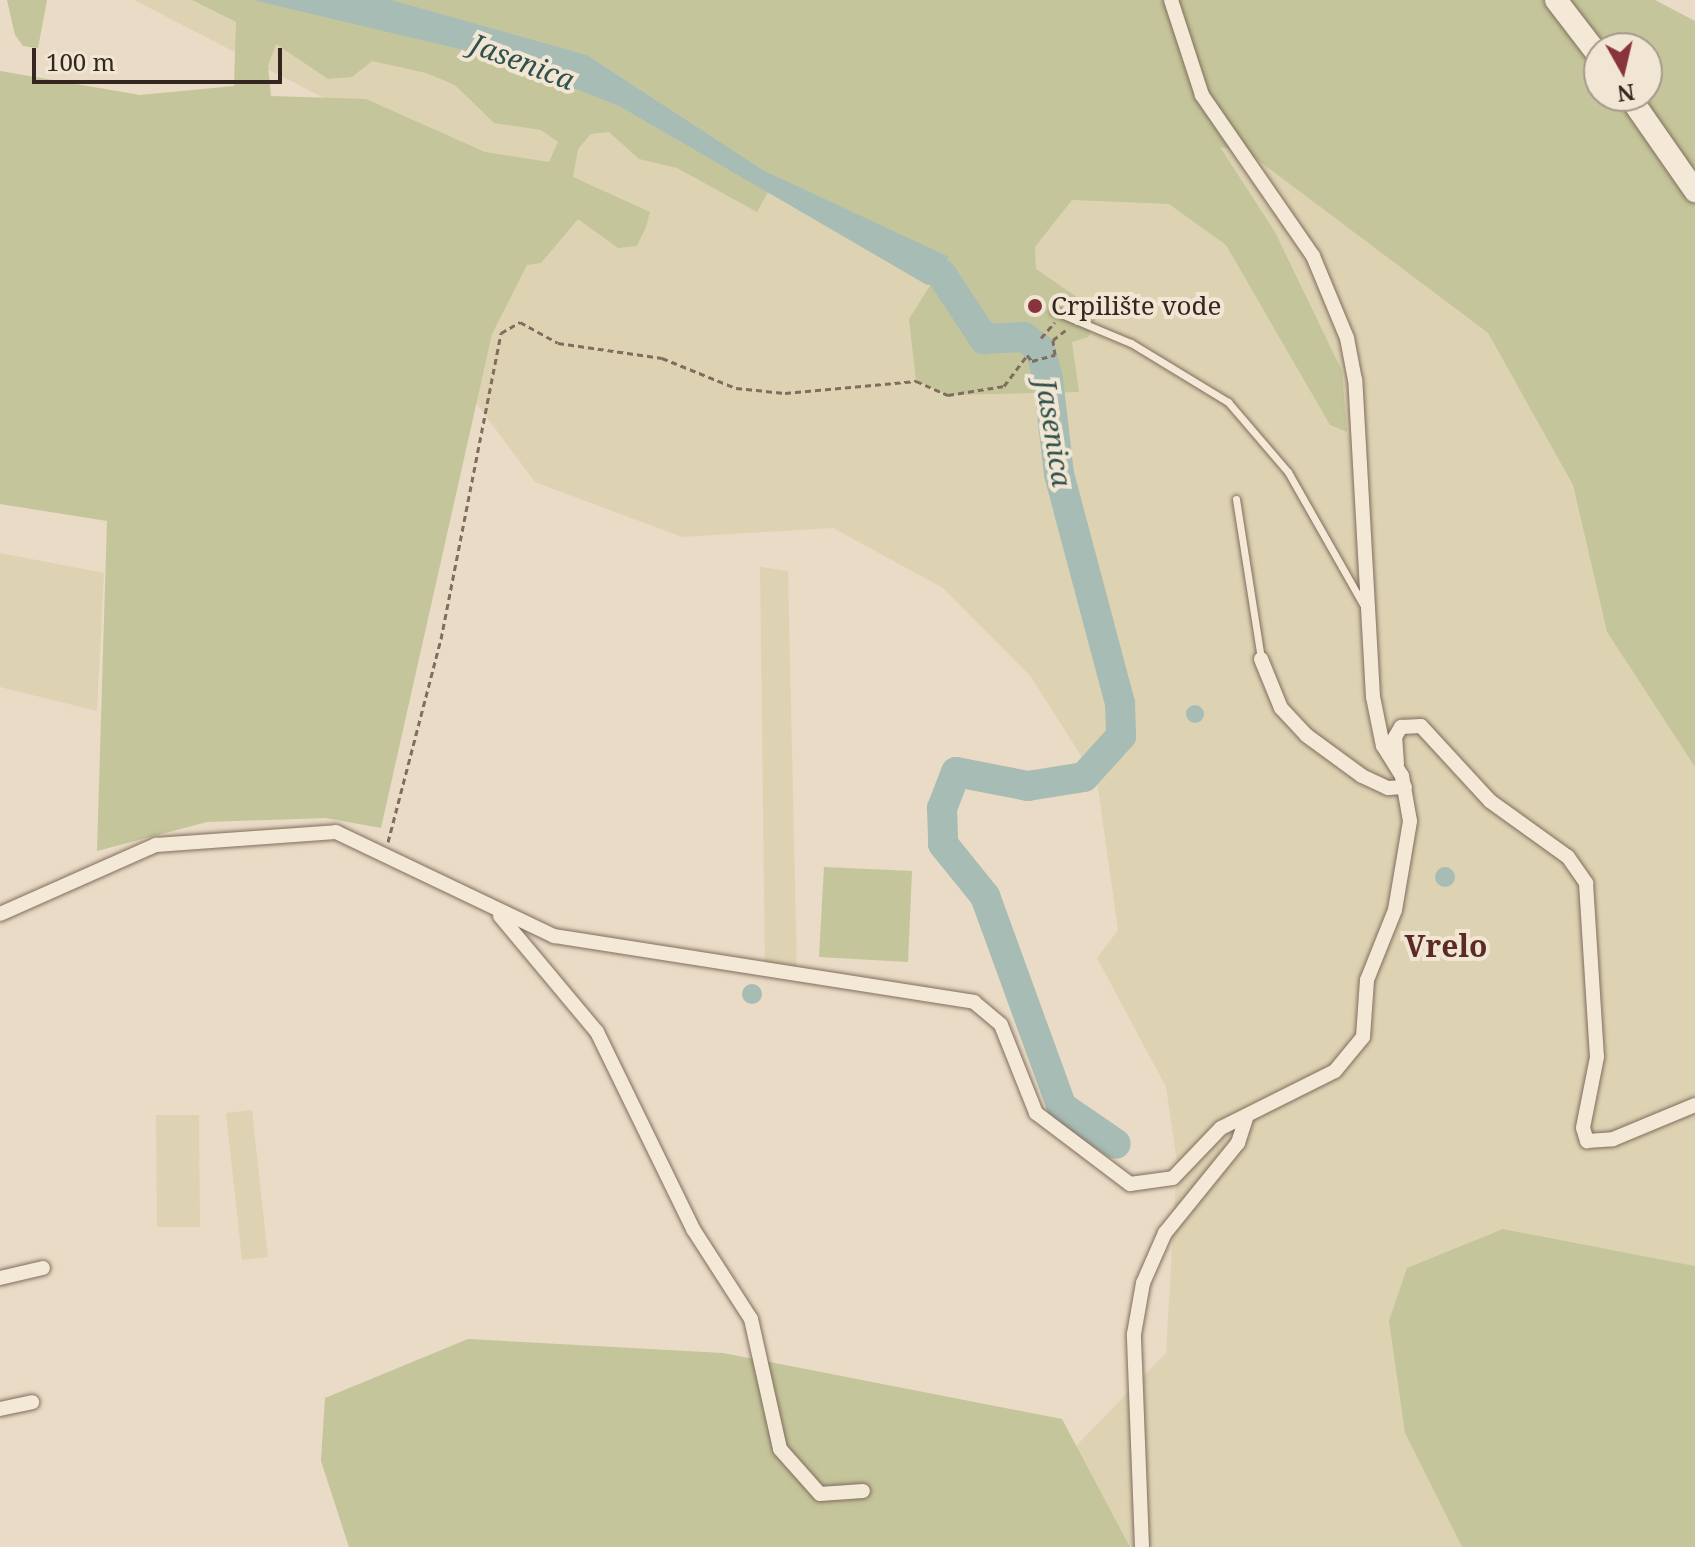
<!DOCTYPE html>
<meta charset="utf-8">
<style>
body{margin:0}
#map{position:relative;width:1695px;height:1547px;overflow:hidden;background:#e9dbc5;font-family:"Noto Serif",serif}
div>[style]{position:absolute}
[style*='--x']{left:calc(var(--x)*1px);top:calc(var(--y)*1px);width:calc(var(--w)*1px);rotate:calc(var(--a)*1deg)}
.farmland>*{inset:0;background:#ddd3b3}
.green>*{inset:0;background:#c4c59a}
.water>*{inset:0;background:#a6bcb4}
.round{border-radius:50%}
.river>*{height:30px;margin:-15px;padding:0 15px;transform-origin:15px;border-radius:15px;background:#a6bcb4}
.path>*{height:3px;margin-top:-1.5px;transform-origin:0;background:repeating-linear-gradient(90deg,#816d5d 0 6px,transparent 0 10px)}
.roads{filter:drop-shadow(0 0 2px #816d5d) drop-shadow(0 0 2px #816d5d)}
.lane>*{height:7px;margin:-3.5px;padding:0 3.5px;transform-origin:3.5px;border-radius:3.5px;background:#f4e9d7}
.street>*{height:14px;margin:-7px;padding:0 7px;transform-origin:7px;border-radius:7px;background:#f4e9d7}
.secondary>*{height:22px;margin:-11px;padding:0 11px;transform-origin:11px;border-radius:11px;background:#f4e9d7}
.dots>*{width:22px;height:22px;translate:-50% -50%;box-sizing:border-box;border:4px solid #f1e6d4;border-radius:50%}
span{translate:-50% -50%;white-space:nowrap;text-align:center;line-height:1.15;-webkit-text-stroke:8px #f1e6d4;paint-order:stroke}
.poi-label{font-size:26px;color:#33271f}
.left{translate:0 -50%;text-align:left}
.water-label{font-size:28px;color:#30514c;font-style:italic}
.quarter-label{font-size:30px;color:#5b2a24;font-weight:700}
.north{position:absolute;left:1583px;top:32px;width:80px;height:80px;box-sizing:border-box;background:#f1e6d4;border:2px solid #a59a8c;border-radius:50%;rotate:172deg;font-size:22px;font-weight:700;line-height:32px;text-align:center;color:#33271f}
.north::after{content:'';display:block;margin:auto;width:28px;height:36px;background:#89343c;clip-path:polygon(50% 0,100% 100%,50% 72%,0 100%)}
.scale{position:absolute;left:32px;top:48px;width:250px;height:36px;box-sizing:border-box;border:4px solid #33271f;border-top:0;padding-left:10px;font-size:24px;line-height:28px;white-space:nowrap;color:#33271f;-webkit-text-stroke:6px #f1e6d4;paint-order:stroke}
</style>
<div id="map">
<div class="farmland">
<div style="clip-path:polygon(134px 0,808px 0,1247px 152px,1488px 333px,1573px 485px,1607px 632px,1695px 767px,1695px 1266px,1503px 1229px,1405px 1433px,1462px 1547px,1130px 1547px,1076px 1446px,1166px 1353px,1177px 1162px,1166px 1087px,1097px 958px,1118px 930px,1097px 781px,1031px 677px,943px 588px,833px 528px,682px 537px,535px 482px,458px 379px,357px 115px)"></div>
<div style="clip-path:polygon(0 553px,104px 573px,97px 711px,0 687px)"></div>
<div style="clip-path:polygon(760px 567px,788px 571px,797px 974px,765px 970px)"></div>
<div style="clip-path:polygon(252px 1110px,268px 1257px,242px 1260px,226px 1113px)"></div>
<div style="clip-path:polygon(156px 1115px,199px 1115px,200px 1227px,157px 1227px)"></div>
</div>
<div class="green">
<div style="clip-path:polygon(7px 0,47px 0,38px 48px,23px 46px,15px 35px)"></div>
<div style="clip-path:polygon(evenodd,192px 0,258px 0,493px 57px,619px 106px,768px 192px,757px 212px,677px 168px,639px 159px,609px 132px,591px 134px,578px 149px,573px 177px,650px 212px,646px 227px,637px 246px,618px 248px,578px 219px,541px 263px,527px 265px,492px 334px,381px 828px,326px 818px,207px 822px,97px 851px,107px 521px,0 504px,0 71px,140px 95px,234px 86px,236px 22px,192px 0,276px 44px,328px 79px,352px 77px,372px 61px,426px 73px,455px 85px,494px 123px,541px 130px,558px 142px,549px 162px,485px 152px,366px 99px,271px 96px,268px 66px,276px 44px)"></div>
<div style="clip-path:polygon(evenodd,392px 0,1655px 0,1695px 21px,1695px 767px,1607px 632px,1573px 485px,1488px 333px,1247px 152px,1220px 147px,1275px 232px,1342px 371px,1347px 432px,1330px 425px,1226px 245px,1169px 204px,1072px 200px,1035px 247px,1036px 269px,1099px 312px,1088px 337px,1072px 342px,1079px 392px,948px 395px,916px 381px,909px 319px,948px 257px,763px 170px,587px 55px,392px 0,1599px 48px,1647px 48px,1647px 96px,1599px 96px,1599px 48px)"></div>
<div style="clip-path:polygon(824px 867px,912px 871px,908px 962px,819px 957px)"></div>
<div style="clip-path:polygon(1503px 1229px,1695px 1266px,1695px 1547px,1462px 1547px,1405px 1433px,1389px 1321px,1407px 1268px)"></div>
<div style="clip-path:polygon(468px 1339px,723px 1353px,1062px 1419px,1130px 1547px,349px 1547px,321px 1461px,325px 1398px)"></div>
</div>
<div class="water">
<div style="clip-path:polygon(253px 0,392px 0,587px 55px,763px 170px,949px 257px,927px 285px,619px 106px,493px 57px)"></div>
<div class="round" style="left:1186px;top:705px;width:18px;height:18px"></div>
<div class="round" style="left:1435px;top:867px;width:20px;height:20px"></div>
<div class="round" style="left:742px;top:984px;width:20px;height:20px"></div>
</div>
<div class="river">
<div style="--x:901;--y:252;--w:47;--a:29.3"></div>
<div style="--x:942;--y:275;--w:77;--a:56.7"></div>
<div style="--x:984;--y:339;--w:40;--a:-2.9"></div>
<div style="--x:1024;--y:337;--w:20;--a:37"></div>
<div style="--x:1040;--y:349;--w:31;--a:75"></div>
<div style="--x:1048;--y:379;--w:96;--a:83.4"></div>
<div style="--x:1059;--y:474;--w:237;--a:75.1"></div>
<div style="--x:1120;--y:703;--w:33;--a:88"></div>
<div style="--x:1121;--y:736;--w:55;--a:132.1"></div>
<div style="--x:1084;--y:777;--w:57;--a:170.9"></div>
<div style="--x:1028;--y:786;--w:73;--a:-169"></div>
<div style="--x:956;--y:772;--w:39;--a:111"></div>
<div style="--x:942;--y:808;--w:36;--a:88"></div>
<div style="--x:943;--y:844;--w:67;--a:51.1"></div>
<div style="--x:985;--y:896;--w:225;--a:70"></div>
<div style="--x:1062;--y:1107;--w:65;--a:34.4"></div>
</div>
<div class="path">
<div style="--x:1041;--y:338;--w:21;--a:-49"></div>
<div style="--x:388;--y:842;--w:210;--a:-75.4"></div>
<div style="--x:441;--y:639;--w:312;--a:-78.9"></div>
<div style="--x:501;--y:333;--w:22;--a:-30"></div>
<div style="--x:520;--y:322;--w:43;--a:28.9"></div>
<div style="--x:558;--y:343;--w:105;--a:8.2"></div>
<div style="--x:662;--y:358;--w:80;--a:22.1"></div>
<div style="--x:736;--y:388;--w:49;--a:5.8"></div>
<div style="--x:785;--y:393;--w:132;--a:-5.2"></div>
<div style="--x:916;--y:381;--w:35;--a:24"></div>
<div style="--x:948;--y:395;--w:57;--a:-9.1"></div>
<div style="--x:1004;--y:386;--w:39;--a:-53"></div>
<div style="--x:1027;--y:355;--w:8;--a:50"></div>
<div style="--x:1032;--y:361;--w:24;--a:-15"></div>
<div style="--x:1055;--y:355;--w:15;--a:-98"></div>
<div style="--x:1053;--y:340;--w:16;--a:-38"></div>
</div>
<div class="roads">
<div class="lane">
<div style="--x:1054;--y:311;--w:83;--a:22.6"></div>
<div style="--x:1131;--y:343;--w:114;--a:31.3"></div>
<div style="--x:1228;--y:402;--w:92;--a:49.4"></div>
<div style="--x:1288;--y:472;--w:152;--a:60.4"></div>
<div style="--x:1236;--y:499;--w:162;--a:81.1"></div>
</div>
<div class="street">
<div style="--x:1261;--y:659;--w:53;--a:67.8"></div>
<div style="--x:1281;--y:708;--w:37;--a:47"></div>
<div style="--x:1306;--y:735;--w:69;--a:36.2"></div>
<div style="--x:1362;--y:776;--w:29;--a:25"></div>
<div style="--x:1388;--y:788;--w:17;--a:-3"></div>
<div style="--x:1397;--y:764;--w:27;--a:-94"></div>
<div style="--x:1395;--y:737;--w:12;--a:-59"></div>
<div style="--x:1401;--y:727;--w:20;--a:-3"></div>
<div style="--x:1421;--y:726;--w:102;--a:47.4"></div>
<div style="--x:1490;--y:801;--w:96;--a:35.7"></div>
<div style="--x:1568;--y:857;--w:32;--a:55"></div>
<div style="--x:1586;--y:883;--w:174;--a:86.4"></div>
<div style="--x:1597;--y:1057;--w:72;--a:101.2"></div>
<div style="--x:1583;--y:1128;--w:14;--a:73"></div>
<div style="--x:1587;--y:1141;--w:26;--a:-4"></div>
<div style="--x:1613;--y:1139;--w:89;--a:-22.5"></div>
<div style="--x:0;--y:914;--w:171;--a:-23.9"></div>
<div style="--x:156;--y:845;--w:180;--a:-4.1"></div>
<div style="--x:336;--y:832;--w:242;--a:25.5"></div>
<div style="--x:554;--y:936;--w:425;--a:8.9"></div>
<div style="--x:974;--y:1002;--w:35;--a:40"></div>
<div style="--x:1001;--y:1025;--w:95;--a:68.3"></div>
<div style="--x:1036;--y:1113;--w:118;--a:37.1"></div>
<div style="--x:1130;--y:1184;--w:43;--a:-7.9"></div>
<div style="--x:1173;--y:1178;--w:69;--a:-46.2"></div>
<div style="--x:1221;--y:1128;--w:127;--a:-26.6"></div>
<div style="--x:1335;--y:1071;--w:44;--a:-50.5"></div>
<div style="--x:1363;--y:1037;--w:57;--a:-86"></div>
<div style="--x:1367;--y:980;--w:75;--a:-68.2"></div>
<div style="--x:1395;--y:910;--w:90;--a:-80.4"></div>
<div style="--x:1410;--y:821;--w:46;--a:-100.1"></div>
<div style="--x:1402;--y:776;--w:36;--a:-122"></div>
<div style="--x:1383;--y:746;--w:50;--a:-101.5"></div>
<div style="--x:1373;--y:697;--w:318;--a:-93.2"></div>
<div style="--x:1355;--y:380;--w:43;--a:-100.8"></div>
<div style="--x:1347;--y:338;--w:89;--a:-112.5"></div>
<div style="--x:1313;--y:256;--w:196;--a:-124.6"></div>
<div style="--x:1202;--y:95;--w:100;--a:-108.1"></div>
<div style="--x:500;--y:916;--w:151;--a:50.1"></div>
<div style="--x:597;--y:1032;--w:219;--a:64"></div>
<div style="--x:693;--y:1229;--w:107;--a:57.2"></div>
<div style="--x:751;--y:1319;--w:133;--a:77.4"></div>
<div style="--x:780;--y:1449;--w:60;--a:48.4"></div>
<div style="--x:820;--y:1494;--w:43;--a:-4"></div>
<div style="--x:0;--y:1278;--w:44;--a:-13.1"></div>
<div style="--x:0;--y:1409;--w:33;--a:-12"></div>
<div style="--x:1142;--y:1547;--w:213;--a:-92.2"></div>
<div style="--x:1134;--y:1334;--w:52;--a:-80"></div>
<div style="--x:1143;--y:1283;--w:55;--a:-66.3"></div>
<div style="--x:1165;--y:1233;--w:116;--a:-51"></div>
<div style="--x:1238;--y:1143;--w:29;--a:-72"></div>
</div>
<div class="secondary">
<div style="--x:1556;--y:0;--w:71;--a:52.5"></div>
<div style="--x:1629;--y:96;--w:116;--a:55.2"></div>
</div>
</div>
<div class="dots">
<div style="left:1035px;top:306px;background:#89343c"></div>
</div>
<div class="poi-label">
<span class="left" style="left:1051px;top:306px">Crpilište vode</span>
</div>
<div class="water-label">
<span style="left:523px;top:61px;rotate:21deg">Jasenica</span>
<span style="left:1055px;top:433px;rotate:81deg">Jasenica</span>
</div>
<div class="quarter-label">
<span style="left:1446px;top:946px">Vrelo</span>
</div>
<div class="north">N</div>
<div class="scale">100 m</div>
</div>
